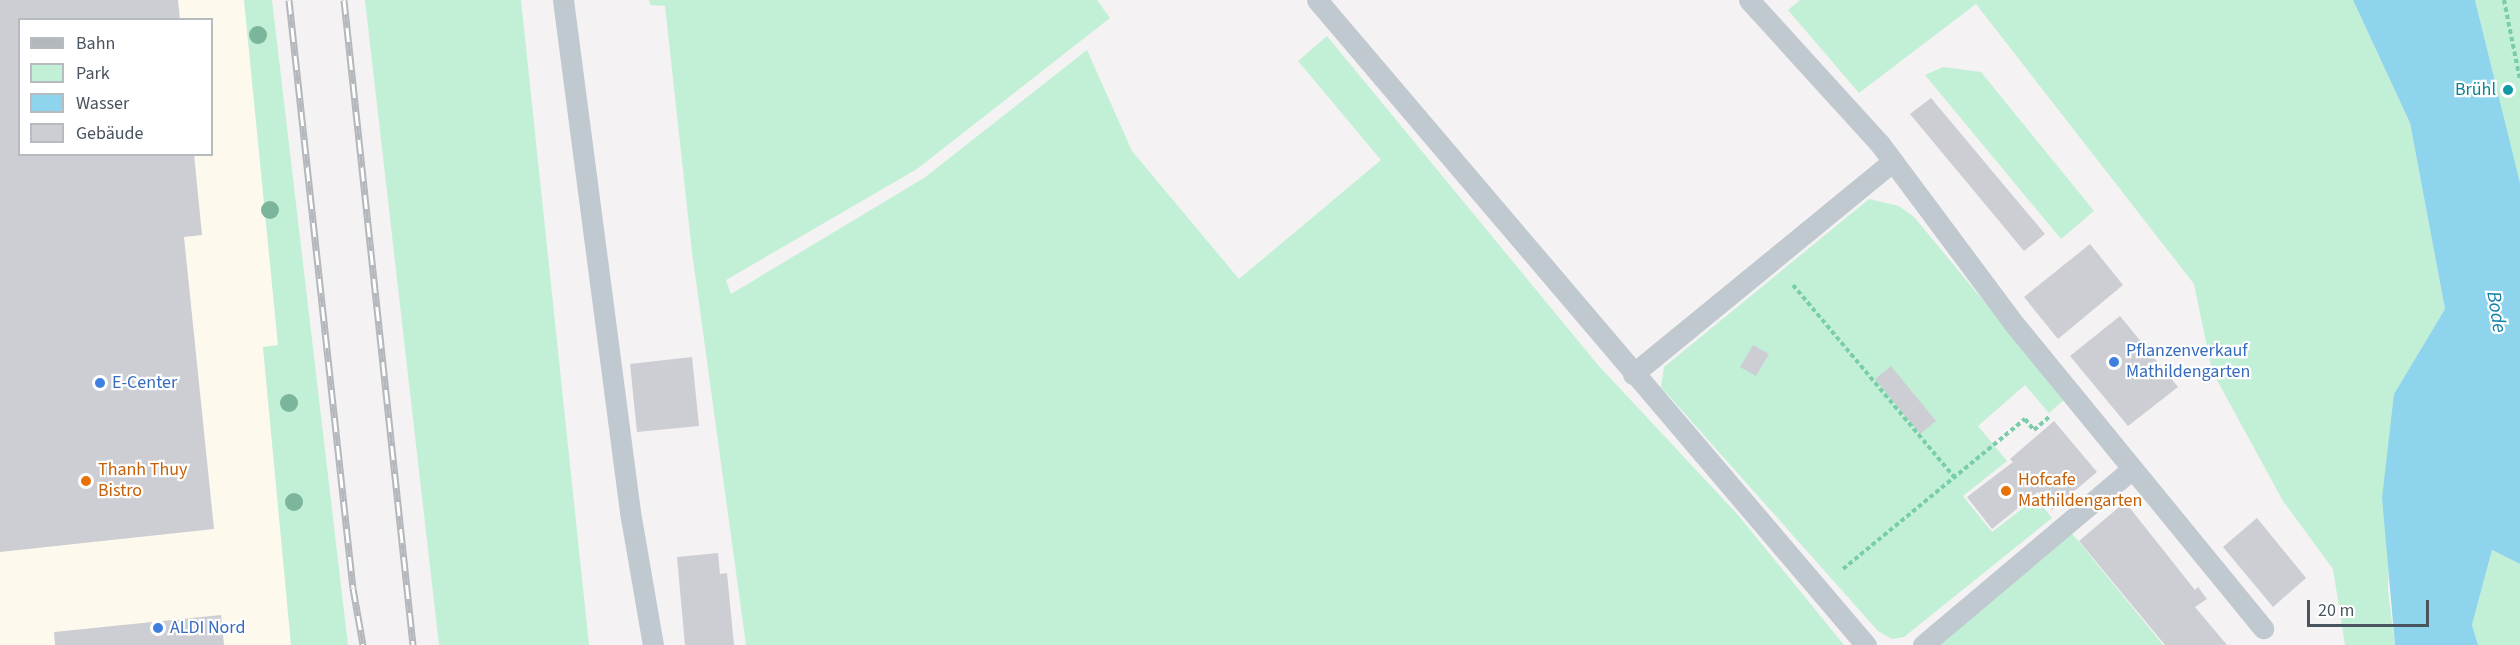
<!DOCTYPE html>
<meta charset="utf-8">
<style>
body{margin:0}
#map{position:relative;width:2520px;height:645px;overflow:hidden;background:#f4f2f2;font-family:"Source Sans 3",sans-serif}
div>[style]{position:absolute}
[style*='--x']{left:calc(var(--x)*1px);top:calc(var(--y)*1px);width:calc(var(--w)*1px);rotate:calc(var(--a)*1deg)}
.commercial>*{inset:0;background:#fdf9ed}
.green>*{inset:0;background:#c2f0d6}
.water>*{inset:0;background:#8fd4ed}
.building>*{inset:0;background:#ccced4}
.path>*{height:4px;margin-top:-2px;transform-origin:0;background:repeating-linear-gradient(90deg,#79cea9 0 4.5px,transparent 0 7.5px)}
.service>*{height:21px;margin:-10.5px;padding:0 10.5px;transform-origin:10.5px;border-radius:10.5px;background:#c0c8d0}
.rail>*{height:7px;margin-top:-3.5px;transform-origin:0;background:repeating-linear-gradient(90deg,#fff 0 14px,#b4b7bc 0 28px);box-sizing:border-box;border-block:2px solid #b4b7bc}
.trees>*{width:18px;height:18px;margin:-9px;border-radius:50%;background:#7bb59b}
.dots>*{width:16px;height:16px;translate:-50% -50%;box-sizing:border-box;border:3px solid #fff;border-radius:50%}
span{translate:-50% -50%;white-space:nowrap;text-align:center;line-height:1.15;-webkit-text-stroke:4.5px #fff;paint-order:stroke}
.culture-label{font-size:18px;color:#0d838f}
.right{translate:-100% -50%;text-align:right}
.shop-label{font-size:18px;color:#366cbe}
.left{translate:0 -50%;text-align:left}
.food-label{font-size:18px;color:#c56008}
.water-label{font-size:20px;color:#0d7fa7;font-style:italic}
.legend{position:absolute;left:18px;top:18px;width:195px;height:138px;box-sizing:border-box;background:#fff;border:2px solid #b6bbbf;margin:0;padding:8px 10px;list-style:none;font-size:18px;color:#49545f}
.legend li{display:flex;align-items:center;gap:12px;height:30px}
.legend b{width:30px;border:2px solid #b6bbbf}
.scale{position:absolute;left:2307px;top:600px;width:122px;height:27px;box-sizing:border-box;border:3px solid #49545f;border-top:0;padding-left:8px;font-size:18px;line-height:21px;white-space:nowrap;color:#49545f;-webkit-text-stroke:4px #fff;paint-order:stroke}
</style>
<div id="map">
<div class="commercial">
<div style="clip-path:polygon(evenodd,0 0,244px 0,278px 345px,263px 348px,291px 645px,0 645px,0 0,20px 20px,212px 20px,212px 154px,20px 154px,20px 20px)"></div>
</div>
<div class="green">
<div style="clip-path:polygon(244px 0,272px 0,348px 645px,291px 645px,263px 347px,278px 345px)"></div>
<div style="clip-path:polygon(365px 0,521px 0,589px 645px,439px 645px)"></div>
<div style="clip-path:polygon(649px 0,1097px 0,1110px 18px,917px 169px,726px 280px,731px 294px,924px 178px,1087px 50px,1132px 151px,1239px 279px,1381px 160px,1298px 61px,1327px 36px,1598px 365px,1738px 515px,1844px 645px,746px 645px,692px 252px,665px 6px,650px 5px)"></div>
<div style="clip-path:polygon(1800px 0,2353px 0,2410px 123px,2445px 309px,2394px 394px,2388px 591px,2395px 645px,2345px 645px,2333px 569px,2283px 501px,2212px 371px,2194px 284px,1976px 4px,1859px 93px,1788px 10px)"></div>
<div style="clip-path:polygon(2475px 0,2520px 0,2520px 183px,2519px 180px)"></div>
<div style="clip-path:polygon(1943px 67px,1981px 72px,2094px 211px,2061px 239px,1925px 75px)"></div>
<div style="clip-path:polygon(1869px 199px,1899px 206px,1914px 217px,2065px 399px,2049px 413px,2025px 385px,1978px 426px,2007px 461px,1963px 496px,1992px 532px,2036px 498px,2052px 518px,1904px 637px,1892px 639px,1878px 631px,1661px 387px,1664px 367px)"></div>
<div style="clip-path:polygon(2070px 531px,2163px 645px,1938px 645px)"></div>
<div style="clip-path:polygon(2492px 550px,2520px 564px,2520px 645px,2478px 645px,2472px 625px)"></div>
</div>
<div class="water">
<div style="clip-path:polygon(2353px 0,2475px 0,2520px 183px,2520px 564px,2492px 550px,2472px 625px,2478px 645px,2395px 645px,2382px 498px,2394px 394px,2445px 309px,2410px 123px)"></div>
</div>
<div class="building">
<div style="clip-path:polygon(0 0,178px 0,180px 20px,20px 20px,20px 154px,194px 154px,202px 235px,184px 237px,214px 529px,0 552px)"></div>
<div style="clip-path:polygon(1931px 98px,2045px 234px,2024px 251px,1910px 114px)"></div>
<div style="clip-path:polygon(2090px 244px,2123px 285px,2058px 339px,2024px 297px)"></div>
<div style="clip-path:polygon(2120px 316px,2178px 387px,2128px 426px,2070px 356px)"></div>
<div style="clip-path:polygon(1753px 345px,1769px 354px,1756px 376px,1740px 367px)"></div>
<div style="clip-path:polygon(692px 357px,699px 426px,637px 432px,630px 364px)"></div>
<div style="clip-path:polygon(1891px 366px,1936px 421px,1920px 434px,1875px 379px)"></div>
<div style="clip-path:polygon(2054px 421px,2097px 472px,2052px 510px,2038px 492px,1992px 529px,1967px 497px,2013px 462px,2010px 459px)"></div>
<div style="clip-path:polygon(2125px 502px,2195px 590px,2198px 587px,2207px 599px,2195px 607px,2227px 645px,2165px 645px,2079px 541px)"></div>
<div style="clip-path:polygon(2257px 518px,2306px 578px,2273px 607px,2223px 547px)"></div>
<div style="clip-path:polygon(718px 553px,720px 574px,727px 573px,734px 645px,685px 645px,677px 557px)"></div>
<div style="clip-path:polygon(221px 615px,224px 645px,55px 645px,54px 632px)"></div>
</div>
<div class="path">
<div style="--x:2504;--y:0;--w:82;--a:78.7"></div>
<div style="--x:1793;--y:285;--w:251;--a:50"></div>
<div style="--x:1843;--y:569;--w:236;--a:-39.5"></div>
<div style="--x:2025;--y:419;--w:14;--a:51"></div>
<div style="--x:2034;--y:430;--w:21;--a:-41"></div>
</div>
<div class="service">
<div style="--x:563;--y:0;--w:516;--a:82.54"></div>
<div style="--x:630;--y:512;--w:135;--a:80.2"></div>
<div style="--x:1317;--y:0;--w:847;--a:49.6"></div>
<div style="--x:1749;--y:0;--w:195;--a:47.7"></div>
<div style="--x:1880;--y:144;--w:226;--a:53.3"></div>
<div style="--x:2015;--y:325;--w:392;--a:50.7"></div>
<div style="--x:1633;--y:374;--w:336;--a:-39.3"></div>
<div style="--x:1923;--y:645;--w:273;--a:-40.1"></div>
</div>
<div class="rail">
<div style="--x:289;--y:0;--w:591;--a:83.79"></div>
<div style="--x:353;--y:588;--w:58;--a:80"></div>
<div style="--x:344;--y:0;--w:649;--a:83.89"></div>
</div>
<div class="trees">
<div style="left:258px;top:35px"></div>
<div style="left:270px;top:210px"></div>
<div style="left:289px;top:403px"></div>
<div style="left:294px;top:502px"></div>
</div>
<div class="dots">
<div style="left:2508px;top:90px;background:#0f9aa8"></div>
<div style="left:2114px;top:362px;background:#3f7fe0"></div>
<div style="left:100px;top:383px;background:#3f7fe0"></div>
<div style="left:86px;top:481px;background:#e8710a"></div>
<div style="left:2006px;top:491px;background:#e8710a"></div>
<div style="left:158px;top:628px;background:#3f7fe0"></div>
</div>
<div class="culture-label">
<span class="right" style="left:2496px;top:90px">Brühl</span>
</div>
<div class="shop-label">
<span class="left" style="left:2126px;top:362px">Pflanzenverkauf<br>Mathildengarten</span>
<span class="left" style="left:112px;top:383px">E-Center</span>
<span class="left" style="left:170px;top:628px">ALDI Nord</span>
</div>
<div class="food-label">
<span class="left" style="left:98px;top:481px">Thanh Thuy<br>Bistro</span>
<span class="left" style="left:2018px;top:491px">Hofcafe<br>Mathildengarten</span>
</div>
<div class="water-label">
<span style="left:2496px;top:312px;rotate:81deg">Bode</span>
</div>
<ul class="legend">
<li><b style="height:8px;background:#b4b7bc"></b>Bahn</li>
<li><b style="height:16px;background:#c2f0d6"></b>Park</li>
<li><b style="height:16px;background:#8fd4ed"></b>Wasser</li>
<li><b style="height:16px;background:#ccced4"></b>Gebäude</li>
</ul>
<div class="scale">20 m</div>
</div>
